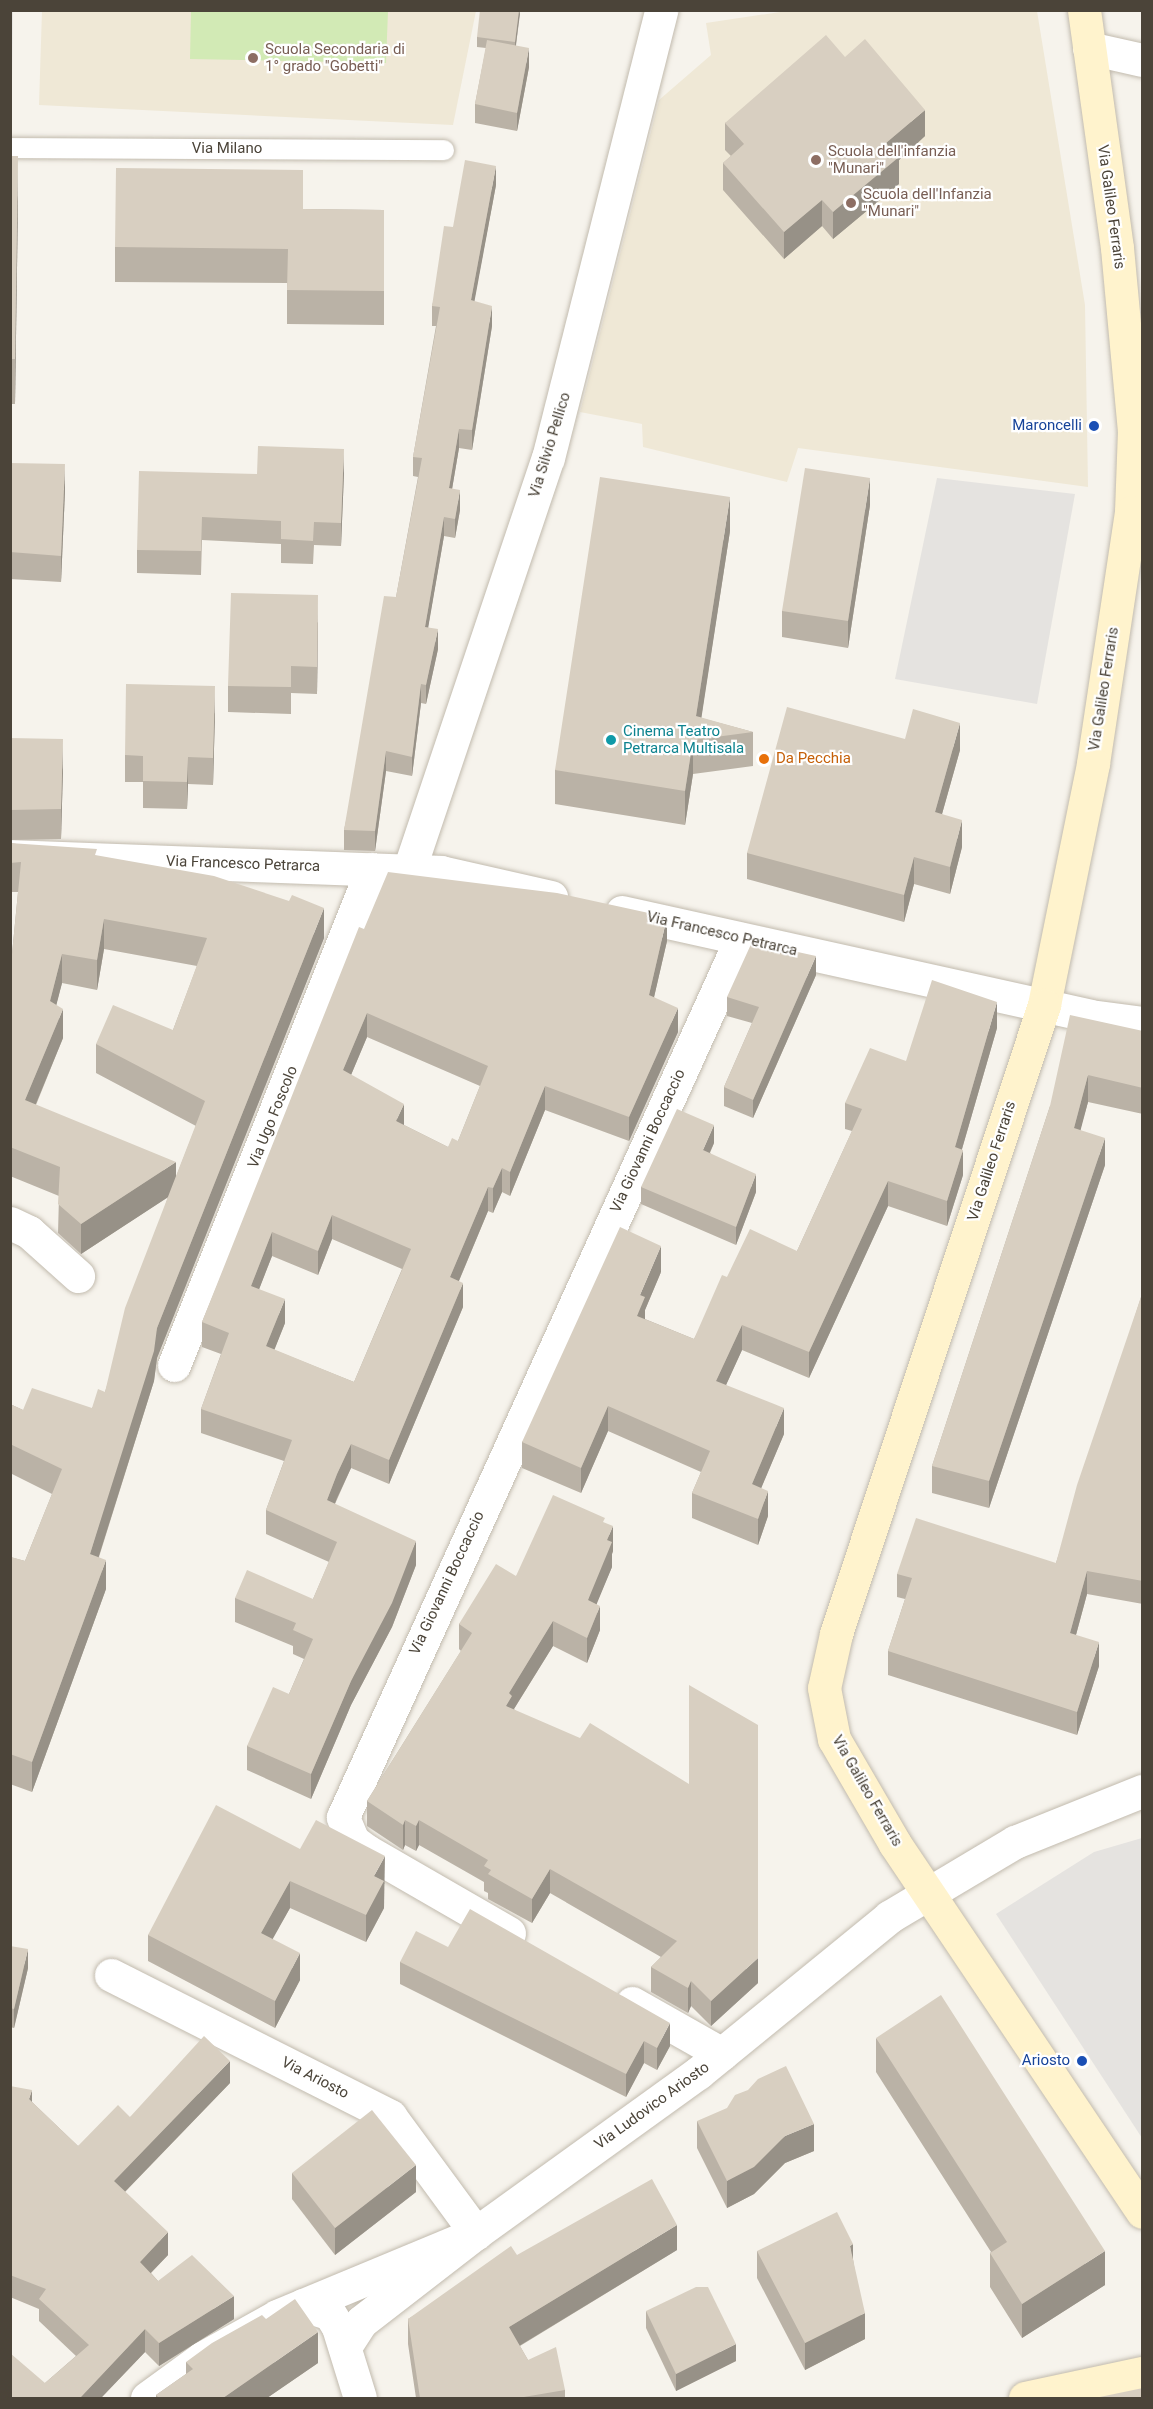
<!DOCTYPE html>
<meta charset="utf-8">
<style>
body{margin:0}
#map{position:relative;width:1153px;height:2409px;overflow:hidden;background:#f6f3ec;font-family:Roboto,sans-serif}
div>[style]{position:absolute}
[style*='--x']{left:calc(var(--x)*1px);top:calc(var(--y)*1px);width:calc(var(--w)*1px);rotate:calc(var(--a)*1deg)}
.education>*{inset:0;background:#efe8d6}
.green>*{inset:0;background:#d2eab5}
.parking>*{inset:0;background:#e5e3e0}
.roads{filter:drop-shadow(0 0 2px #c2bbae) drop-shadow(0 0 2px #c2bbae)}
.lane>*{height:20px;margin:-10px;padding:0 10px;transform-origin:10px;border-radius:10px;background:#fff}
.street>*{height:33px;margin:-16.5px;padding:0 16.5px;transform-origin:16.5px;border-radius:16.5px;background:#fff}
.secondary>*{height:33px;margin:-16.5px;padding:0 16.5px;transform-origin:16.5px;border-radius:16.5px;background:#fff3cd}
.wall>*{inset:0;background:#bab2a6}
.shaded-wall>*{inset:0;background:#979187}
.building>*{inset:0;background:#d8cfc1}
.dots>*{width:16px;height:16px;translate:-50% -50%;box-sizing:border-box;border:3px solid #fff;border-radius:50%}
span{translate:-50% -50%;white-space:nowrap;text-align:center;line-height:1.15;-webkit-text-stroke:4.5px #fff;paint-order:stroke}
.education-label{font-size:15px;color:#785e54}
.left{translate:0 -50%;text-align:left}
.street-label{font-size:15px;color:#4b4439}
.transit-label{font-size:15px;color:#164399}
.right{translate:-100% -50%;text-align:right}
.culture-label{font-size:15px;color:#0d838f}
.food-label{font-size:15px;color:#c56008}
.frame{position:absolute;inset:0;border:12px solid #4b4439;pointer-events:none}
</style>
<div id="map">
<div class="education">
<div style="clip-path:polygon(793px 10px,1037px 11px,1085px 305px,1088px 487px,798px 448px,787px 482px,643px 447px,642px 424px,580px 412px,659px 100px,711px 55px,706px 23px)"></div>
<div style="clip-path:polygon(42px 11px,476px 11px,453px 125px,39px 105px)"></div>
</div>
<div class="green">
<div style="clip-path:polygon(191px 11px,388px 11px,386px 63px,190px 59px)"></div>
</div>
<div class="parking">
<div style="clip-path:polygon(13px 10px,12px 81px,11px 81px,10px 11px)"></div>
<div style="clip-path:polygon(937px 478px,1075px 494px,1037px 704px,895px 679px)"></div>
<div style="clip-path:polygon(1142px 1838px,1142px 2138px,996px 1914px,1094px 1852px)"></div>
</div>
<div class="roads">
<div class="lane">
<div style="--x:10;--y:148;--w:434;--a:0.3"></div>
</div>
<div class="street">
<div style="--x:1089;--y:48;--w:54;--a:12.8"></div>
<div style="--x:10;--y:856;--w:431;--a:2.1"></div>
<div style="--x:441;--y:872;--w:113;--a:12.8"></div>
<div style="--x:409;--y:870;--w:435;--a:-71.4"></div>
<div style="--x:548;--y:458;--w:462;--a:-75.8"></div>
<div style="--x:622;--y:912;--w:479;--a:12.5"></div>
<div style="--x:1090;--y:1016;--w:52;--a:7.7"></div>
<div style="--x:10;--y:1223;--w:21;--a:25"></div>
<div style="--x:29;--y:1232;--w:66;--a:41.9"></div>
<div style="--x:174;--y:1365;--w:534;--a:-68.24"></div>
<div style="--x:509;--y:1933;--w:164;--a:-150"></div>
<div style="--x:367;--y:1851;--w:17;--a:-144"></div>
<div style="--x:353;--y:1841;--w:26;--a:-113"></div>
<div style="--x:343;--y:1817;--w:964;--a:-65.62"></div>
<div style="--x:111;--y:1975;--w:313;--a:26.8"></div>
<div style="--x:390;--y:2116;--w:145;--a:53.7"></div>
<div style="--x:476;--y:2233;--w:145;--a:142.3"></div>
<div style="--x:361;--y:2322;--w:30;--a:123"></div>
<div style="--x:632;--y:2003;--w:103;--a:29.5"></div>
<div style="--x:303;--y:2305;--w:28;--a:18"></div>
<div style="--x:330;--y:2314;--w:15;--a:58"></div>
<div style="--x:338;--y:2327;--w:74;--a:72.8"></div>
<div style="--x:147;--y:2398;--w:68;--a:-36"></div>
<div style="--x:202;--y:2358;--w:86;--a:-29.2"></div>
<div style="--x:277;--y:2316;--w:216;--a:-22.6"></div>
<div style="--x:476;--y:2233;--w:274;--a:-35.8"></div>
<div style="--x:698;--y:2073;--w:247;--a:-39.2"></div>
<div style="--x:889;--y:1917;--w:147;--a:-30.8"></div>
<div style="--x:1015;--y:1842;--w:137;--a:-21.9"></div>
</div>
<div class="secondary">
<div style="--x:1084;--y:10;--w:240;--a:82.1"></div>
<div style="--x:1117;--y:248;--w:183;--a:84.7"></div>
<div style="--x:1134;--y:430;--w:82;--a:92.1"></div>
<div style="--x:1131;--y:512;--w:255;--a:98.6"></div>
<div style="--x:1093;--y:764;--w:246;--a:101.5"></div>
<div style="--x:1044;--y:1005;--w:662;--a:108.3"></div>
<div style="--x:836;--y:1634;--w:55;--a:102.5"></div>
<div style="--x:824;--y:1688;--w:52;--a:78.9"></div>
<div style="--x:834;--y:1739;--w:121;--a:59.8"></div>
<div style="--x:895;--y:1844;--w:443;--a:56.1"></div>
<div style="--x:1025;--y:2398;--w:120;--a:-12.1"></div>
</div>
</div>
<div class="wall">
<div style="clip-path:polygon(520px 10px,516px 46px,529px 67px,517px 131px,475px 123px,475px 104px,486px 48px,477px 47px,477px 37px)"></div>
<div style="clip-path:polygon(845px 57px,925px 136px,899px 160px,899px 184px,833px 239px,822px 226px,784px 259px,723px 190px,723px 163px,731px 156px,725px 150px,725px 123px)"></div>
<div style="clip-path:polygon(10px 156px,18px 201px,15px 404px,10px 404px)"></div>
<div style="clip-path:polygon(496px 185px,474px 301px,492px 326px,472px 450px,459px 448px,452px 489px,460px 510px,455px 538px,444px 536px,428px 627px,438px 649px,426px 704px,421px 703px,412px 776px,386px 771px,375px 851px,344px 850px,344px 830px,396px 597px,418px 477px,413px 476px,413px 457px,436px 326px,432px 326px,432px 306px,453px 227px)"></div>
<div style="clip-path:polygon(303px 209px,384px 210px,384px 325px,287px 324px,287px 283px,115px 282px,115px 247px)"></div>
<div style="clip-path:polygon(10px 463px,65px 491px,61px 582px,10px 579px)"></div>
<div style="clip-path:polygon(344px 473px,341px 546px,314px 545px,313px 564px,281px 563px,281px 544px,202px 540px,201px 575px,137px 573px,137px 550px,257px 474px)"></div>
<div style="clip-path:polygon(870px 505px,848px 648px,782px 637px,782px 611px)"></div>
<div style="clip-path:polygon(730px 531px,701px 718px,753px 732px,753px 766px,693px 774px,685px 825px,555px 804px,555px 770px)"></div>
<div style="clip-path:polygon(318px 622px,317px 694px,291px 693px,291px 714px,228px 712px,228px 686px)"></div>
<div style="clip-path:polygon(215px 713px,213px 785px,188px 784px,187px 809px,143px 808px,143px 782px,125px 782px,125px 755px)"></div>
<div style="clip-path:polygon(10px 738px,63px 769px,61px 839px,10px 840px)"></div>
<div style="clip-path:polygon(905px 739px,960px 750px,942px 814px,962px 847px,950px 894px,914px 884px,904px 922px,747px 879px,747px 853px)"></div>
<div style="clip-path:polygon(evenodd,10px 843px,97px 856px,324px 938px,157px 1358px,154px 1381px,99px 1557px,106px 1589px,32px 1792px,10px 1784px,10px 1557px,25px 1561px,52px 1494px,10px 1473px,10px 1404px,23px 1410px,92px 1408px,105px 1392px,168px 1197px,81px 1254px,58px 1233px,59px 1196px,10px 1176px,10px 954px,12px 954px,18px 892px,10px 892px,10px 843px,104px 949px,197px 966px,173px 1030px,96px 1044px,96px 1073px,196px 1126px,176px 1177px,36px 1105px,63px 1038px,56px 1005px,62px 983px,97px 990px,104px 949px)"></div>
<div style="clip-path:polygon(evenodd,364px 929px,667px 941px,654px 997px,678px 1032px,629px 1141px,545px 1110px,510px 1196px,502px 1192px,493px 1213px,488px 1211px,459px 1281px,463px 1307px,389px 1484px,351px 1468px,335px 1504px,416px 1565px,392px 1627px,351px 1705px,311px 1799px,247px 1770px,247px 1746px,289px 1694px,304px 1659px,293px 1654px,293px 1646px,235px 1622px,235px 1598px,313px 1599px,329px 1562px,266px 1534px,266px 1510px,284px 1461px,201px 1433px,201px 1409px,221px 1354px,202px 1347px,202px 1322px,364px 929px,367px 1037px,480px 1086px,458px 1141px,448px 1147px,404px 1125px,351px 1075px,367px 1037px,364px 929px,332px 1239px,402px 1269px,354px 1382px,274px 1350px,285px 1323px,259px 1289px,272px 1256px,318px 1275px,332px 1239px)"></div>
<div style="clip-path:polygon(816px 975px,753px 1118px,724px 1106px,724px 1087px,752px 1023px,727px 1016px,727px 997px)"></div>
<div style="clip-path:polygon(997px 1028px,962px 1149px,963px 1175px,947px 1226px,888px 1206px,809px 1378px,742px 1350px,726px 1385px,784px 1434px,761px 1488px,768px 1516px,758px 1545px,692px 1518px,692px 1493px,701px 1472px,608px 1431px,581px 1493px,522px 1468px,522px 1442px,661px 1272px,645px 1310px,645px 1319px,694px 1339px,727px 1277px,797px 1251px,852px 1131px,845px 1129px,845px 1103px,906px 1061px)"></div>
<div style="clip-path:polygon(1143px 1031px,1143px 1114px,1088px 1102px,1080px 1130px,1105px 1165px,989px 1508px,932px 1493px,932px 1466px,1050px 1106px)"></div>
<div style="clip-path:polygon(714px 1143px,710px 1153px,756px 1192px,736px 1245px,641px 1204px,641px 1187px)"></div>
<div style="clip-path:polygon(1143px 1291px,1143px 1604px,1087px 1594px,1076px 1635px,1099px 1666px,1077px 1735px,888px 1675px,888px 1651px,905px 1599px,897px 1597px,897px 1574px,1056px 1563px)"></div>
<div style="clip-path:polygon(605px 1523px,613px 1551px,612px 1554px,612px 1567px,596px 1604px,600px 1630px,587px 1663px,553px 1646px,514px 1709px,758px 1983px,711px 2026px,691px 2006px,688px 2013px,651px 1992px,651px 1967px,661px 1957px,550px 1893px,532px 1923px,488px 1899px,488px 1893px,484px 1891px,484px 1882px,419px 1845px,416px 1851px,405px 1845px,403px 1850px,367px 1826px,367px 1801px,461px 1651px,459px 1649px,459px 1624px,516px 1576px)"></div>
<div style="clip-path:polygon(300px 1849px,385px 1883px,384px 1884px,384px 1908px,366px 1942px,290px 1908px,272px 1939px,300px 1980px,275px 2028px,148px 1961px,148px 1935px)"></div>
<div style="clip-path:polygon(10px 1946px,28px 1968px,14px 2028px,10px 2027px)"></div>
<div style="clip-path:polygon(448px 1947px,670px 2046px,657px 2070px,644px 2063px,626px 2097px,400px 1984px,400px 1962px)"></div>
<div style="clip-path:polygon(876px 2038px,1105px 2285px,1022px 2338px,990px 2287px,990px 2253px,991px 2252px,876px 2072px)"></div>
<div style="clip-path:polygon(230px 2083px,125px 2192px,168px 2255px,151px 2273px,158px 2281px,234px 2319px,159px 2366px,145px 2352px,101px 2398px,10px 2398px,45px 2383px,76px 2356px,39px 2321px,39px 2309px,10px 2297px,10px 2086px,32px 2102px,78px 2146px,130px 2117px)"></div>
<div style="clip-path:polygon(697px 2121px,814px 2151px,785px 2163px,754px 2194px,727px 2208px,697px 2148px)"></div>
<div style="clip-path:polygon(292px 2173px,416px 2192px,335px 2255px,292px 2199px)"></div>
<div style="clip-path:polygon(677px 2250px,520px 2346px,528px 2360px,565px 2390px,565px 2398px,416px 2398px,408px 2344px,408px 2319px,517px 2255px)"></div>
<div style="clip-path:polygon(757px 2251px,853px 2259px,865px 2339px,805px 2370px,757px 2278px)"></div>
<div style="clip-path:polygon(646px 2311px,736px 2361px,676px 2391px,646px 2328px)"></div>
<div style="clip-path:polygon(186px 2362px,318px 2363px,267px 2398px,156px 2398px,156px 2395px,186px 2374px)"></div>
</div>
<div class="shaded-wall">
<div style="clip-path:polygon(519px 10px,520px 14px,515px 51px,515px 42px)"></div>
<div style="clip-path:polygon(529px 48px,529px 67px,517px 131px,517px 113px)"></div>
<div style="clip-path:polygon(925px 110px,925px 136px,899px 160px,899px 184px,833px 239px,833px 212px,886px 143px)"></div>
<div style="clip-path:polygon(18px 156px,18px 201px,15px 404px,15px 359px)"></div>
<div style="clip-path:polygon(496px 166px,496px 185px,471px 320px,471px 300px)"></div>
<div style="clip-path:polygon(822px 200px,822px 226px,784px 259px,784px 232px)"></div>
<div style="clip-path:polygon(492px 306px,492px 326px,472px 450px,472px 430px)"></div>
<div style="clip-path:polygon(459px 429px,459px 448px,449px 507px,449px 488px)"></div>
<div style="clip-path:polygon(344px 449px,344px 473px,341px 546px,341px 523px)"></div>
<div style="clip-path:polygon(65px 464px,65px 491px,61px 582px,61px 556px)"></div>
<div style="clip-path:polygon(870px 478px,870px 505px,848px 648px,848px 621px)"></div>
<div style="clip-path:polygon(460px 490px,460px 510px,455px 538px,455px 519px)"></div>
<div style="clip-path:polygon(730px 497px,730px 531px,698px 740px,696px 716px)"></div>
<div style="clip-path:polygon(444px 517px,444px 536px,425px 646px,425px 627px)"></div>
<div style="clip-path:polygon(318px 595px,318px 622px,317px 694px,317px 667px)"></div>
<div style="clip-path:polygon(438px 629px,438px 649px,426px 704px,426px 685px)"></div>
<div style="clip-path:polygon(421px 684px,421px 703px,412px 776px,412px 757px)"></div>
<div style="clip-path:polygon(215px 686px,215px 713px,213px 785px,213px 758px)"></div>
<div style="clip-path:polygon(960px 723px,960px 750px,935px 839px,935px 812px)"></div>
<div style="clip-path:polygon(63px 739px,63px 769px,61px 839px,61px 809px)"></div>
<div style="clip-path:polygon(693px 740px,693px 774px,685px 825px,685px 791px)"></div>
<div style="clip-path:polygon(386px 751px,386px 771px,375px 851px,375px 831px)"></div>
<div style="clip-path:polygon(188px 757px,188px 784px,187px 809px,187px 782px)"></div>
<div style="clip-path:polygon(962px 820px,962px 847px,950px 894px,950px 867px)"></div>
<div style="clip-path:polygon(914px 857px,914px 884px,904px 922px,904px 895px)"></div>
<div style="clip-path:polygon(324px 908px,324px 938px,157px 1358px,154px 1381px,90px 1584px,90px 1554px,157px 1328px)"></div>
<div style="clip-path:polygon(667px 917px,667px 941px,649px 1019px,649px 995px)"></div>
<div style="clip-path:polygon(104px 919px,104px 949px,97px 990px,97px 960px)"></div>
<div style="clip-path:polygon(62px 954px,62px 983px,50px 1030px,50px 1001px)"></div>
<div style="clip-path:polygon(816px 956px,816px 975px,753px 1118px,753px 1100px)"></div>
<div style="clip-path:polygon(997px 1002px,997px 1028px,955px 1173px,955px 1147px)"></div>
<div style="clip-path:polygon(678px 1008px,678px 1032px,629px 1141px,629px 1117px)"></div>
<div style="clip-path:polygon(63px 1009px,63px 1038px,25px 1130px,25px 1100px)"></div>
<div style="clip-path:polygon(367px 1013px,367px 1037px,343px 1094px,343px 1070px)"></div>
<div style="clip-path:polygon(1088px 1075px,1088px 1102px,1074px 1155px,1074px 1128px)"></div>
<div style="clip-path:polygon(545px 1086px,545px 1110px,510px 1196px,510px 1172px)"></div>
<div style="clip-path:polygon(404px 1104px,404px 1128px,396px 1121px)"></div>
<div style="clip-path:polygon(714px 1125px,714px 1143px,703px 1167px,703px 1150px)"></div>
<div style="clip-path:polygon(1105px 1138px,1105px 1165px,989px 1508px,989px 1481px)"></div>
<div style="clip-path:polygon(963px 1150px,963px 1175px,947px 1226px,947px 1201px)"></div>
<div style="clip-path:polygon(176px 1162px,176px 1192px,81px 1254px,81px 1224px)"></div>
<div style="clip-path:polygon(502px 1168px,502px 1192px,493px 1213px,493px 1188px)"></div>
<div style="clip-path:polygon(756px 1174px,756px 1192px,736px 1245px,736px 1227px)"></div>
<div style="clip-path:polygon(888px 1181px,888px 1206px,809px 1378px,809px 1352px)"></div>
<div style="clip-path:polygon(488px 1187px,488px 1211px,450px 1302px,450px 1277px)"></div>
<div style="clip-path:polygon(332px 1215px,332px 1239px,318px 1275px,318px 1251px)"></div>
<div style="clip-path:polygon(272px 1232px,272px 1256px,251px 1310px,251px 1286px)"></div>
<div style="clip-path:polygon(661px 1246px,661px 1272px,645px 1310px,645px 1323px,637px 1316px,640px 1295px)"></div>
<div style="clip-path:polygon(463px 1283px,463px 1307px,389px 1484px,389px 1460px)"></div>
<div style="clip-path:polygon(285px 1299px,285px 1323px,266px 1371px,266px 1346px)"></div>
<div style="clip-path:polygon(742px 1325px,742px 1350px,716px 1407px,716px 1381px)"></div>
<div style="clip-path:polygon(608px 1406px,608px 1431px,581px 1493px,581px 1468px)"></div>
<div style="clip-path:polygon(784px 1408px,784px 1434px,752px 1510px,752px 1484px)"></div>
<div style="clip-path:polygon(351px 1444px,351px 1468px,337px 1498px,327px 1524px,327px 1500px,337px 1474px)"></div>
<div style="clip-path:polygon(768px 1491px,768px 1516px,758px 1545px,758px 1519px)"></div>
<div style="clip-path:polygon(613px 1526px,613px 1551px,612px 1554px,612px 1567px,588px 1625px,588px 1600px,607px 1540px)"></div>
<div style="clip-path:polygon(416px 1541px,416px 1565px,392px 1627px,351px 1705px,311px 1799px,311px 1774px,351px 1681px)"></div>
<div style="clip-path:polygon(106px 1560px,106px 1589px,32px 1792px,32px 1762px)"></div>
<div style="clip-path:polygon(1087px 1571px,1087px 1594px,1070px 1657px,1070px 1633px)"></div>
<div style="clip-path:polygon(600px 1606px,600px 1630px,587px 1663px,587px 1638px)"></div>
<div style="clip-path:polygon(553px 1621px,553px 1646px,512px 1712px,506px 1706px,509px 1693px)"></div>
<div style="clip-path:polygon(1099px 1642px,1099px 1666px,1077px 1735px,1077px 1712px)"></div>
<div style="clip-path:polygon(405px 1820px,405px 1845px,403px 1850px,403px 1825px)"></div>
<div style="clip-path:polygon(419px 1820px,419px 1845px,416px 1851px,416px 1826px)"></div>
<div style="clip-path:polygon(385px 1856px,384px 1908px,366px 1942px,366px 1915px,374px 1876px)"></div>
<div style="clip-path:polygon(550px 1869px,550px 1893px,532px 1923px,532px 1899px)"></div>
<div style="clip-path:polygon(290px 1881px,290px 1908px,261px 1960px,261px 1933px)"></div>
<div style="clip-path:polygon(28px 1949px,28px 1968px,14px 2028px,14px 2009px)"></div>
<div style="clip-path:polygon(300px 1953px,300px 1980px,275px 2028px,275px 2001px)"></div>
<div style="clip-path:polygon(758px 1958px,758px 1983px,711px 2026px,711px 2001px)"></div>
<div style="clip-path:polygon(691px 1981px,691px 2006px,688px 2013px,688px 1988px)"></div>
<div style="clip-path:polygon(670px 2023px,670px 2046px,657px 2070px,657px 2048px)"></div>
<div style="clip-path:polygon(644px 2041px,644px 2063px,626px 2097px,626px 2074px)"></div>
<div style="clip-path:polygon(230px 2061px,230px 2083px,114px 2203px,114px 2181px)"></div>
<div style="clip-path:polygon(32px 2090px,32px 2113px,29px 2099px)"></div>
<div style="clip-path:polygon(814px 2124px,814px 2151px,785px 2163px,754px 2194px,727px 2208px,727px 2181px,785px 2136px)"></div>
<div style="clip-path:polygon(416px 2165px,416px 2192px,335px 2255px,335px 2228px)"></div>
<div style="clip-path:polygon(677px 2225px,677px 2250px,509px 2352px,509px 2327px)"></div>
<div style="clip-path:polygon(168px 2232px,168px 2255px,140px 2284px,140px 2262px)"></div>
<div style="clip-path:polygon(853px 2244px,853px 2270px,850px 2246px)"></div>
<div style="clip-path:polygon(1105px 2251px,1105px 2285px,1022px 2338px,1022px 2304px)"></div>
<div style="clip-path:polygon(234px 2296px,234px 2319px,159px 2366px,159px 2343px)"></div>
<div style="clip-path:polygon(865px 2313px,865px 2339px,805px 2370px,805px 2343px)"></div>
<div style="clip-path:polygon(145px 2329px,145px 2352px,101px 2398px,80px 2398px)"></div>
<div style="clip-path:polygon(318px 2332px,318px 2363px,267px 2398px,223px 2398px)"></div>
<div style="clip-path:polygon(736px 2344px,736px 2361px,676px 2391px,676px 2374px)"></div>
</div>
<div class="building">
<div style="clip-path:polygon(480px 10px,519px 10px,515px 42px,477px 37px)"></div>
<div style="clip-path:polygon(826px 35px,845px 57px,865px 39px,925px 110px,886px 143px,899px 157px,833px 212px,822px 200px,784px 232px,723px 163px,744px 144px,725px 123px)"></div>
<div style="clip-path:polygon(487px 40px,529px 48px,517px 113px,475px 104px)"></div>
<div style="clip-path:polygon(10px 156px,18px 156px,15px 359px,10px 359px)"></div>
<div style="clip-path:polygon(465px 160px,496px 166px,471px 300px,492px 306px,472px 430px,459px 429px,449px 488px,460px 490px,455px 519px,444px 517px,425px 627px,438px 629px,426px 685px,421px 684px,412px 757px,386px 751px,375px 831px,344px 830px,384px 596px,396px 597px,422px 458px,413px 457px,440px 307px,432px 306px,444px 226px,453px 227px)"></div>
<div style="clip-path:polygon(116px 168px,303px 170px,303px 209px,384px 210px,384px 291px,287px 290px,288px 249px,115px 247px)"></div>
<div style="clip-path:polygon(258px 446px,344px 449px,341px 523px,314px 522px,313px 541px,281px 539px,281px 521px,202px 517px,201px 551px,137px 550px,139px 471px,257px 474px)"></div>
<div style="clip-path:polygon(10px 463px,65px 464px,61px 556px,10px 552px)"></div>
<div style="clip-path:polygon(805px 468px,870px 478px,848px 621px,782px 611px)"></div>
<div style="clip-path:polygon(600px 477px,730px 497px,696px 716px,753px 732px,693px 740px,685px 791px,555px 770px)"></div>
<div style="clip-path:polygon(231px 593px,318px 595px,317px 667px,291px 666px,291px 687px,228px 686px)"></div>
<div style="clip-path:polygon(126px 684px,215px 686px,213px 758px,188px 757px,187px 782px,143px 781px,143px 756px,125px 755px)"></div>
<div style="clip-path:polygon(787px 707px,905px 739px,913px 709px,960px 723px,935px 812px,962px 820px,950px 867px,914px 857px,904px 895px,747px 853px)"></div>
<div style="clip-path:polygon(10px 738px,63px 739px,61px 809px,10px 810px)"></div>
<div style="clip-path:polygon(10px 843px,97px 849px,95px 855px,214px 876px,289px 901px,292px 895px,324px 908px,157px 1328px,154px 1351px,90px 1554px,106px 1560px,32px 1762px,10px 1754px,10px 1557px,11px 1557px,25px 1561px,62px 1469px,10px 1444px,10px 1404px,23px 1410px,32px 1388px,92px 1408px,98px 1389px,105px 1392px,125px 1308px,205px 1101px,96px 1044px,113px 1005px,173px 1030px,207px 938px,104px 919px,97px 960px,62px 954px,50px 1001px,63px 1009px,25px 1100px,176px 1162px,81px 1224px,58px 1204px,60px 1167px,10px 1147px,10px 954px,12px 954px,21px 862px,10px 863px)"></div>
<div style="clip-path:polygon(evenodd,388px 872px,557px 893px,667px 917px,649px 995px,678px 1008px,629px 1117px,545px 1086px,510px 1172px,502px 1168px,493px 1188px,488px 1187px,450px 1277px,463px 1283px,389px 1460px,351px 1444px,337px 1474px,327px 1500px,416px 1541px,392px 1603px,351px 1681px,311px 1774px,247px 1746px,273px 1687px,289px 1694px,313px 1639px,293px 1630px,296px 1623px,235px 1598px,247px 1570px,313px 1599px,337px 1542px,266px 1510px,292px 1440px,201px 1409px,229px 1333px,202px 1322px,359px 927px,364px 929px,388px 872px,367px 1013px,488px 1066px,458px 1141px,452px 1138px,448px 1147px,396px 1121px,404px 1104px,343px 1070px,367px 1013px,388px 872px,332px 1215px,411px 1249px,354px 1382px,266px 1346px,285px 1299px,251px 1286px,272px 1232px,318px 1251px,332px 1215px)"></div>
<div style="clip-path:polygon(752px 942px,816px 956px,753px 1100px,724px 1087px,759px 1007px,727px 997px)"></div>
<div style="clip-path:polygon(932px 980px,997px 1002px,955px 1147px,963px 1150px,947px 1201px,888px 1181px,809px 1352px,742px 1325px,716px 1381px,784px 1408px,752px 1484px,768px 1491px,758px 1519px,692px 1493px,710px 1451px,608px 1406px,581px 1468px,522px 1442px,620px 1227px,661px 1246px,640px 1295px,645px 1297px,637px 1316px,694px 1339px,722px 1275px,727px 1277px,750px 1229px,797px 1251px,862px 1109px,845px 1103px,870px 1048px,906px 1061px)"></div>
<div style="clip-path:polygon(1070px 1015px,1143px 1031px,1143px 1088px,1088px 1075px,1074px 1128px,1105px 1138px,989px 1481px,932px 1466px,1050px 1106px)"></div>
<div style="clip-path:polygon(677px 1109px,714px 1125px,703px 1150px,756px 1174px,736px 1227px,641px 1187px)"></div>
<div style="clip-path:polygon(1143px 1291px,1143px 1581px,1087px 1571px,1070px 1633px,1099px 1642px,1077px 1712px,888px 1651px,912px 1578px,897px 1574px,916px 1518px,1056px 1563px,1077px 1485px)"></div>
<div style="clip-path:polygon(553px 1495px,605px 1518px,603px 1522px,613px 1526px,607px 1540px,612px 1542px,588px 1600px,600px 1606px,587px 1638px,553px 1621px,509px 1693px,512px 1696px,506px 1706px,580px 1738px,590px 1723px,689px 1784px,689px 1685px,758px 1725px,758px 1958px,711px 2001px,691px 1981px,688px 1988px,651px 1967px,677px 1941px,550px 1869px,532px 1899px,488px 1874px,491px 1870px,484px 1866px,488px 1860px,419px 1820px,416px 1826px,405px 1820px,403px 1825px,367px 1801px,472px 1633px,459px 1624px,496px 1564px,516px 1576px)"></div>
<div style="clip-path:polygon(216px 1805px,300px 1849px,316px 1820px,385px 1856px,374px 1876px,384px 1881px,366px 1915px,290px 1881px,261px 1933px,300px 1953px,275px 2001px,148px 1935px)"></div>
<div style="clip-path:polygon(470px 1909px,670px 2023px,657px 2048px,644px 2041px,626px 2074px,400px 1962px,416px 1931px,448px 1947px)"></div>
<div style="clip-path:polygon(10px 1946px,28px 1949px,14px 2009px,10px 2008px)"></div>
<div style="clip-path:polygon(941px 1995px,1105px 2251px,1022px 2304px,990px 2253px,1007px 2242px,876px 2038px)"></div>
<div style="clip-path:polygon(204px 2036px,230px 2061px,114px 2181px,168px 2232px,140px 2262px,158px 2281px,192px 2255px,234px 2296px,159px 2343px,145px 2329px,80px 2398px,10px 2398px,10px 2353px,45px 2383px,89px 2345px,39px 2299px,46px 2289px,10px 2275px,10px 2086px,32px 2090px,29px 2099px,78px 2146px,118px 2105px,130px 2117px)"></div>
<div style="clip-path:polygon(786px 2066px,814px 2124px,785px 2136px,754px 2167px,727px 2181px,697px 2121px,727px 2108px,735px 2095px,748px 2090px,758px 2079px)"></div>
<div style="clip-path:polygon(372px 2110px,416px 2165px,335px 2228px,292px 2173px)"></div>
<div style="clip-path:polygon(652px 2179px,677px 2225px,509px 2327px,528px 2360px,556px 2347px,565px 2390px,518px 2398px,420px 2398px,408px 2319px,511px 2246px,517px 2255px)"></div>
<div style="clip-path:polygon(837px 2212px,853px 2244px,850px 2246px,865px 2313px,805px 2343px,757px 2251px)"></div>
<div style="clip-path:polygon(696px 2287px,708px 2287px,736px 2344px,676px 2374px,646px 2311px)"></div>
<div style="clip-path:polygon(295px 2299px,318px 2332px,223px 2398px,159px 2398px,156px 2395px,193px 2369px,186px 2362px,212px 2343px,262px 2315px,266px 2319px)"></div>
<div style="clip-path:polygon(1143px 2388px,1143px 2398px,1095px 2398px)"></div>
</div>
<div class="dots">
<div style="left:253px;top:58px;background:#8d6e63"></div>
<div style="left:816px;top:160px;background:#8d6e63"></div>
<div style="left:851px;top:203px;background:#8d6e63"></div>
<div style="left:1094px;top:426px;background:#1a4fb4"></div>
<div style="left:611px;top:740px;background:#0f9aa8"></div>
<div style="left:764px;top:759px;background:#e8710a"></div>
<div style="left:1082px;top:2061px;background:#1a4fb4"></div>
</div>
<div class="education-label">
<span class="left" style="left:265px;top:58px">Scuola Secondaria di<br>1° grado "Gobetti"</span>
<span class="left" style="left:828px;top:160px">Scuola dell'infanzia<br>"Munari"</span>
<span class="left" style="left:863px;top:203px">Scuola dell'Infanzia<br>"Munari"</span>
</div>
<div class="street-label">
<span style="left:227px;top:149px">Via Milano</span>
<span style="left:1111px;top:207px;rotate:82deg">Via Galileo Ferraris</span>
<span style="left:550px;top:445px;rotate:-73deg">Via Silvio Pellico</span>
<span style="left:1104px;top:689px;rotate:-81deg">Via Galileo Ferraris</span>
<span style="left:243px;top:864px;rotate:2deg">Via Francesco Petrarca</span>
<span style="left:722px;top:934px;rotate:13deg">Via Francesco Petrarca</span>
<span style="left:273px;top:1117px;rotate:-68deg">Via Ugo Foscolo</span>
<span style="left:648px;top:1141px;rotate:-65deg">Via Giovanni Boccaccio</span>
<span style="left:992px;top:1161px;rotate:-72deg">Via Galileo Ferraris</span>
<span style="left:447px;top:1583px;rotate:-65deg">Via Giovanni Boccaccio</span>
<span style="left:867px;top:1791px;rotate:60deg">Via Galileo Ferraris</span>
<span style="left:315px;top:2078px;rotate:27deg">Via Ariosto</span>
<span style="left:652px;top:2106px;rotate:-36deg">Via Ludovico Ariosto</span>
</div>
<div class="transit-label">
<span class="right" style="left:1082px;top:426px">Maroncelli</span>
<span class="right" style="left:1070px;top:2061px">Ariosto</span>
</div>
<div class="culture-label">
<span class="left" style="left:623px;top:740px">Cinema Teatro<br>Petrarca Multisala</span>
</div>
<div class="food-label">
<span class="left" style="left:776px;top:759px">Da Pecchia</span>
</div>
<div class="frame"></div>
</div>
